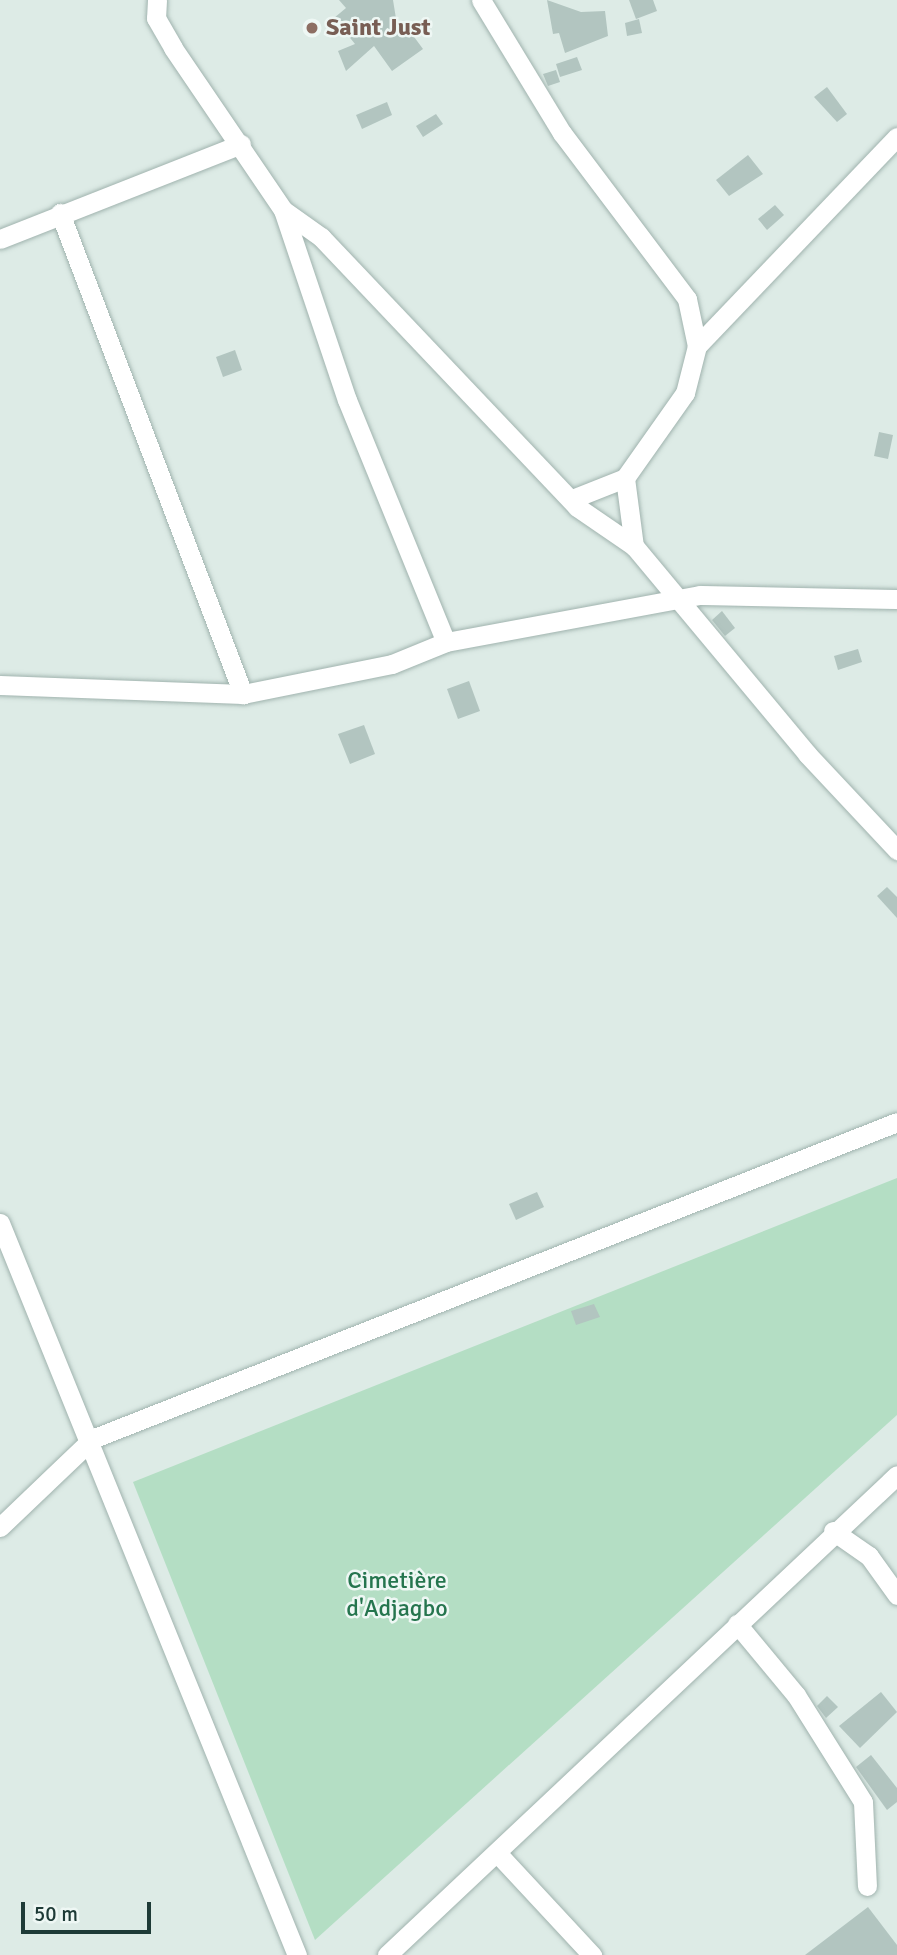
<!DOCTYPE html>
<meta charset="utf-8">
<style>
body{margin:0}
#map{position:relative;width:897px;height:1955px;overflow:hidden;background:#ddebe6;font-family:Signika,sans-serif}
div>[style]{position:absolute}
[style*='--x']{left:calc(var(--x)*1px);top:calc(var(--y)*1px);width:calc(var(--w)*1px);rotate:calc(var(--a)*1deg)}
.green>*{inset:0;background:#b4dec4}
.building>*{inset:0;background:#b2c5c0}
.roads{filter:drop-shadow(0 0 2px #a0b3ae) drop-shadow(0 0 2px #a0b3ae)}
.minor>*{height:19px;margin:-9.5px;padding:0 9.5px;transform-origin:9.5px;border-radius:9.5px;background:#fff}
.dots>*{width:19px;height:19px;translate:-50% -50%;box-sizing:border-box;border:4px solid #eef7f4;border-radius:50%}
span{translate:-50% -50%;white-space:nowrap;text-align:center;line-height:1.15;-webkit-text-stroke:5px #eef7f4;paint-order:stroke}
.education-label{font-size:24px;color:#785e54;font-weight:700}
.left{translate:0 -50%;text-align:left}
.park-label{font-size:24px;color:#25754e}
.scale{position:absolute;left:21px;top:1902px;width:130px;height:32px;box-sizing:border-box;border:4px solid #1e3b37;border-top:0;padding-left:9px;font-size:21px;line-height:24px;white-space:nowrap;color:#1e3b37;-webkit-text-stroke:5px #eef7f4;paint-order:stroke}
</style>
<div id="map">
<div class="green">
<div style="clip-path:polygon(897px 1178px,897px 1415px,315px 1940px,133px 1482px)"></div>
</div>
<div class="building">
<div style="clip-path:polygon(339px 0,393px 0,399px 37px,409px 30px,423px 49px,392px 71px,374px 46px,346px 71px,338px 51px,355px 44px,334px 18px,346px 8px)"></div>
<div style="clip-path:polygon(547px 0,581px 12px,605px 11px,608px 36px,565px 53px,559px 33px,553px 34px)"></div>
<div style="clip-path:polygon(629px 0,653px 0,657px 11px,636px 19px)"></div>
<div style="clip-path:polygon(639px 19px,642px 33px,627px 36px,625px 23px)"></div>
<div style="clip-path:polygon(577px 57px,582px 70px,560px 77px,556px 64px)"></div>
<div style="clip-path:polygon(556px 70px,560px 82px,548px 86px,543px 74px)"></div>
<div style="clip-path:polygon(827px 87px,847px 114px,837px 122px,814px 97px)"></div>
<div style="clip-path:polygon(387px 102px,392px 115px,362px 129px,356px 115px)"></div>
<div style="clip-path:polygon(436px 114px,443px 124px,423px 137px,416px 126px)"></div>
<div style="clip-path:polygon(748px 155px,763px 174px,729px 196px,716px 180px)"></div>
<div style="clip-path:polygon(775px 205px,784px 215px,767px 230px,758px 219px)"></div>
<div style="clip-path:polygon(235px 350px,242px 370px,223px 377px,216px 357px)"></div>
<div style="clip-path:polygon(879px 432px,893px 435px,888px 459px,874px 456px)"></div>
<div style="clip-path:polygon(722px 611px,735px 628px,725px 636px,712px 620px)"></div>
<div style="clip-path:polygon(858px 649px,862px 662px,838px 670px,834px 656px)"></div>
<div style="clip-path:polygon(469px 681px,480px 711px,458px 719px,447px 689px)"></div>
<div style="clip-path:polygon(364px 725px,375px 754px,350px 764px,338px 734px)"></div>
<div style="clip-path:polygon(887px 887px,897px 897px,897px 918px,877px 896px)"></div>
<div style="clip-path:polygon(537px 1192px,544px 1207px,516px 1220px,509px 1204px)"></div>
<div style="clip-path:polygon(594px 1304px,600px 1317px,576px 1325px,571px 1311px)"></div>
<div style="clip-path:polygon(881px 1692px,897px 1712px,860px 1748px,839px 1726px)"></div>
<div style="clip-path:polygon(827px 1696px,838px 1707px,826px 1718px,817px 1706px)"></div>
<div style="clip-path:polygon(871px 1755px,897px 1788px,897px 1802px,887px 1810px,856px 1767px)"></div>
<div style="clip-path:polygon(868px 1907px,897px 1945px,897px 1955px,805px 1955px)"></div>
</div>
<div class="roads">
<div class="minor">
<div style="--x:157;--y:0;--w:18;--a:93"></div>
<div style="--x:156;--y:18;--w:34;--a:60"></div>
<div style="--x:173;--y:48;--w:196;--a:55.8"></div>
<div style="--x:283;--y:210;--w:200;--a:71.4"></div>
<div style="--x:347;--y:400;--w:261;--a:67.8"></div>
<div style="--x:481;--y:0;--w:156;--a:58.7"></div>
<div style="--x:562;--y:133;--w:208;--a:53"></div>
<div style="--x:687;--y:299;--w:48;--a:78"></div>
<div style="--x:283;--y:210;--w:47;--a:35.4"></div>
<div style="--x:321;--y:237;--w:372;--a:46.5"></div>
<div style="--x:577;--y:507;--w:69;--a:34.4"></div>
<div style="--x:634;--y:546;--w:271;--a:50.2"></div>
<div style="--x:807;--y:754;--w:132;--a:46.8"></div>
<div style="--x:60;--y:213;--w:515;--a:69.17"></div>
<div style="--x:0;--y:239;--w:259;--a:-21.5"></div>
<div style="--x:625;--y:478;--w:69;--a:82.5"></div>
<div style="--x:572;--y:499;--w:57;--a:-21.6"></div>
<div style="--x:625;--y:478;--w:104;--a:-54.8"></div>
<div style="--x:685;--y:393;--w:49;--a:-75.7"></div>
<div style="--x:697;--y:346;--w:289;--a:-46.3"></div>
<div style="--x:0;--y:685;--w:243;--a:2.1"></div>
<div style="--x:243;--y:694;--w:152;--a:-11.4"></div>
<div style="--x:392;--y:664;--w:58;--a:-22.2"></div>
<div style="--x:446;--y:642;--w:258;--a:-10.5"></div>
<div style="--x:700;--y:595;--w:197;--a:1.2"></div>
<div style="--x:0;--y:1223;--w:790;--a:67.92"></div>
<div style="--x:0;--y:1527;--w:127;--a:-43.7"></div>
<div style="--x:92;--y:1439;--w:865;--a:-21.49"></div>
<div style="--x:833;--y:1531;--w:44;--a:34.8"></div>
<div style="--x:869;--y:1556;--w:48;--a:54.3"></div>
<div style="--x:737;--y:1624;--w:92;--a:50.3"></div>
<div style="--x:796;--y:1695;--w:126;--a:57.9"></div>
<div style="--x:863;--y:1802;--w:84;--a:87.3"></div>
<div style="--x:499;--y:1855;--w:137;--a:47.1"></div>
<div style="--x:387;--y:1955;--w:700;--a:-43.26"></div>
</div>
</div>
<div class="dots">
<div style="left:312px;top:28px;background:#8d6e63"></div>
</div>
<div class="education-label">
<span class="left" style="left:326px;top:28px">Saint Just</span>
</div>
<div class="park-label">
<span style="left:397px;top:1595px">Cimetière<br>d'Adjagbo</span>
</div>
<div class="scale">50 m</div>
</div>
